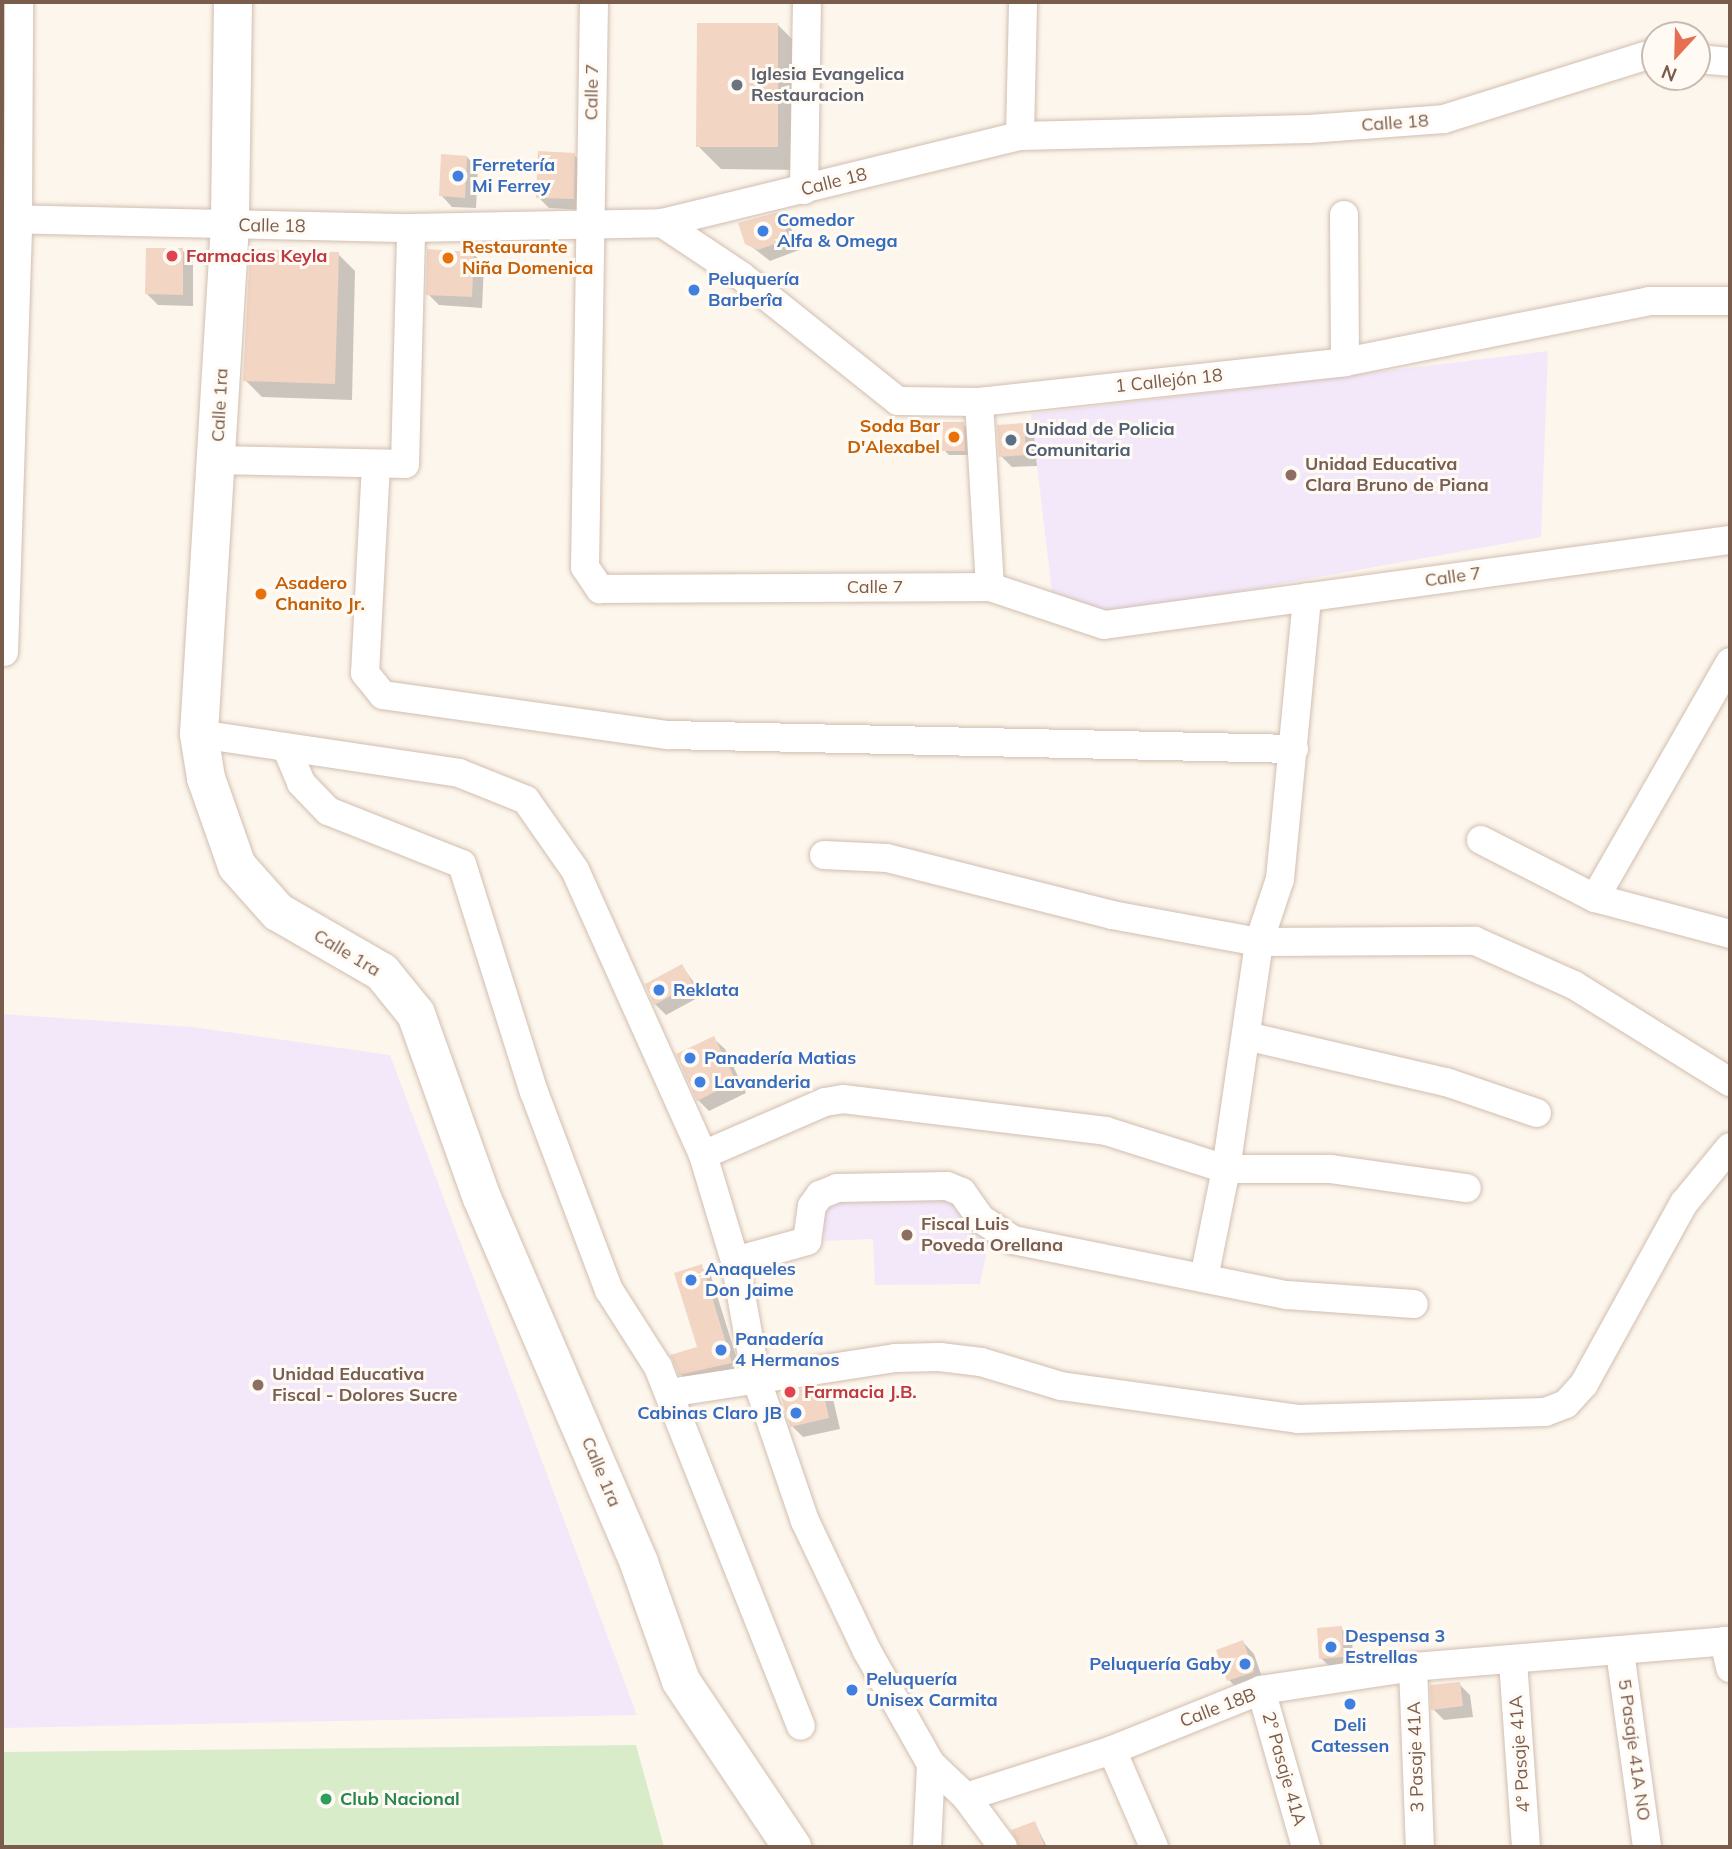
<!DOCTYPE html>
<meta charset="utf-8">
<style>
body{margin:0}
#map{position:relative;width:1732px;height:1849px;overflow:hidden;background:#fdf6ec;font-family:Mulish,sans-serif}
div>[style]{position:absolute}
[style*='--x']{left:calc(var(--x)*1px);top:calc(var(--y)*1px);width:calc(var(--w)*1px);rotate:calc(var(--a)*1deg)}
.education>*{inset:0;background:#f3e8fa}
.green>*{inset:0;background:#d8ecc9}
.shadow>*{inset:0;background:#0003}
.building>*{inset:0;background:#f3d5c3}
.roads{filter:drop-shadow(0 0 2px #d1beb0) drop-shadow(0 0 2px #d1beb0)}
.street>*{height:28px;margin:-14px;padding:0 14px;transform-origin:14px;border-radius:14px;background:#fff}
.secondary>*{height:38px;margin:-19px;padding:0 19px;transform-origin:19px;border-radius:19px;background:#fff}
.dots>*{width:19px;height:19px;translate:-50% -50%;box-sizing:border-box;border:4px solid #fffaf3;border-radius:50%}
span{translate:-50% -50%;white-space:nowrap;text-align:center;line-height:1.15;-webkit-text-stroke:6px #fffaf3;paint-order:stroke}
.worship-label{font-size:18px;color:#5b616d;font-weight:700}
.left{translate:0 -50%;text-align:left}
.street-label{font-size:18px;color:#7a5c4d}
.shop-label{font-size:18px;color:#366cbe;font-weight:700}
.right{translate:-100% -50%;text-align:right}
.food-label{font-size:18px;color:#c56008;font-weight:700}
.health-label{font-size:18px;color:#be3a42;font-weight:700}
.service-label{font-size:18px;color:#4e5e75;font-weight:700}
.education-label{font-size:18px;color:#785e54;font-weight:700}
.leisure-label{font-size:18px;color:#27864d;font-weight:700}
.frame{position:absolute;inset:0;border:4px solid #7a5c4d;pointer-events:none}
.north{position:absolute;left:1641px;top:21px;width:70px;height:70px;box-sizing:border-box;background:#fffaf3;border:2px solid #cabbb1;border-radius:50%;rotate:202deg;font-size:19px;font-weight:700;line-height:28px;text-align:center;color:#7a5c4d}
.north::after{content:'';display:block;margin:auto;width:24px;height:32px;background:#e76f51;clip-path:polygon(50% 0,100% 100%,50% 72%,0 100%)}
</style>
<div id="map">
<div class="education">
<div style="clip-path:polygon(1548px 351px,1541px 537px,1108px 615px,1052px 593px,1031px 414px)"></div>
<div style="clip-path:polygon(2px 1014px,192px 1027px,390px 1055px,637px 1715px,2px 1728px)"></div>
<div style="clip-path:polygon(947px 1188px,991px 1231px,980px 1284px,875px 1285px,873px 1239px,825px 1241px,821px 1196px)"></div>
</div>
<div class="green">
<div style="clip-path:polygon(636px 1745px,664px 1847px,2px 1847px,2px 1752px)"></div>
</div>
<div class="shadow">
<div style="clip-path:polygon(778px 25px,801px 48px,800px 170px,721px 169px,698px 146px)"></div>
<div style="clip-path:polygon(574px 155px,585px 166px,585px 210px,549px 208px,538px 197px)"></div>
<div style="clip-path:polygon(467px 157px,478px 169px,476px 208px,452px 207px,441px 195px)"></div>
<div style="clip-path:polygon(778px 214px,790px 225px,799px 250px,770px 261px,747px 243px)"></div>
<div style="clip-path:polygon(182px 250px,193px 261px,193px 306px,158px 305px,147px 294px)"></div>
<div style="clip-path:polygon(473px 253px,484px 265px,482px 308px,439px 305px,428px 294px)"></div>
<div style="clip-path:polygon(338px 254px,355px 271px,352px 400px,262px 397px,245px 380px)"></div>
<div style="clip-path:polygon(963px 424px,968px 429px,970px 455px,949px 455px,944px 450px)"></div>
<div style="clip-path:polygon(1023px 425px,1034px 436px,1037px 466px,1012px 467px,1001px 456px)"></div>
<div style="clip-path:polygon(682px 966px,703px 995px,666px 1015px,655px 1004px)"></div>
<div style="clip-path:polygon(713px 1038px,725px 1049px,746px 1093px,709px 1111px,698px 1100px)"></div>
<div style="clip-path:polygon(701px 1266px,711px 1276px,741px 1372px,690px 1384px,680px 1374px,700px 1348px)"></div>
<div style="clip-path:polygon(822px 1388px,833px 1399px,840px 1429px,803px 1437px,792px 1426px)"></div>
<div style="clip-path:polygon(1341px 1628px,1352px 1640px,1354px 1668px,1332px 1669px,1321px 1658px)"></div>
<div style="clip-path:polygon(1243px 1642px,1254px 1654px,1264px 1683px,1240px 1691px,1229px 1680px)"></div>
<div style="clip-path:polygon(1459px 1684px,1470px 1695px,1473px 1717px,1444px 1720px,1433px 1709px)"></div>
<div style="clip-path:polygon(1035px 1823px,1047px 1847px,1020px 1847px,1013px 1831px)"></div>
</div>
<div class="building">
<div style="clip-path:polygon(697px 23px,778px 23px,778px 147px,696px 147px)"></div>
<div style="clip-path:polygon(538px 151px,575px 153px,574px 199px,536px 198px)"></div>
<div style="clip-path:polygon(441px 154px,467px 156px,465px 198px,439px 196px)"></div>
<div style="clip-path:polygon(779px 212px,789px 239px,758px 250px,745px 244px,738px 223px)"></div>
<div style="clip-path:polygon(146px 248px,183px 248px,183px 295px,145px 294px)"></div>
<div style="clip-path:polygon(250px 249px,339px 252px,335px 384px,243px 381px)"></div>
<div style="clip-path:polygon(427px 249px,474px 252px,472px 297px,426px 295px)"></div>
<div style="clip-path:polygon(943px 422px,964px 422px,965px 451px,942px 451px)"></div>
<div style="clip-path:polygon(1024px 423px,1026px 455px,999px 457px,997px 425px)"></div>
<div style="clip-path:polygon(682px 964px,693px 984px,654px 1005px,645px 984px)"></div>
<div style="clip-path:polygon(714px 1036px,736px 1081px,697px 1101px,676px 1054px)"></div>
<div style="clip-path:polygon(702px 1264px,732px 1363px,679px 1375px,670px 1355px,697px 1347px,674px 1273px)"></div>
<div style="clip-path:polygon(822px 1386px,829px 1418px,790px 1427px,780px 1393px)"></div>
<div style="clip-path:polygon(1342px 1626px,1343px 1657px,1319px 1659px,1317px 1628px)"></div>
<div style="clip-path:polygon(1243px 1640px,1254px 1672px,1227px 1681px,1216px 1650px)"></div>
<div style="clip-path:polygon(1460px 1682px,1463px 1706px,1431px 1710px,1430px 1685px)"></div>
<div style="clip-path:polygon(1035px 1821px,1045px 1847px,1019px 1847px,1011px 1830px)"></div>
</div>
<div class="roads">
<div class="street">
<div style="--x:594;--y:2;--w:565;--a:90.91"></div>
<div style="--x:585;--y:567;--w:27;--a:56"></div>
<div style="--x:600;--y:589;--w:390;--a:-0.3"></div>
<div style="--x:990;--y:587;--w:120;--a:18.4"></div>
<div style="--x:1104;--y:625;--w:632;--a:-7.73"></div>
<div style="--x:1697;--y:59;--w:33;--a:5"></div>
<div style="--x:1020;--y:136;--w:134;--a:-88.7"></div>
<div style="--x:804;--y:190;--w:188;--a:-89.1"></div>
<div style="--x:1344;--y:215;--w:147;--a:89.6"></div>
<div style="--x:2;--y:219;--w:409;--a:1.3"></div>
<div style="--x:411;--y:228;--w:251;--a:-1.1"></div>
<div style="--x:662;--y:223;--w:368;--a:-13.7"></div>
<div style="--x:1020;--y:136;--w:289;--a:-1.4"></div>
<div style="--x:1309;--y:129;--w:135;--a:-4.2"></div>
<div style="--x:1444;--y:119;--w:221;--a:-17.4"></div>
<div style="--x:662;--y:223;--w:94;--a:33.7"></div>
<div style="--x:740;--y:275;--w:202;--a:38.6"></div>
<div style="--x:898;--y:401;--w:81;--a:0.7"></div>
<div style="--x:979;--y:402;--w:368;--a:-6.2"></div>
<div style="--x:1345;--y:362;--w:310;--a:-11.3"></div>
<div style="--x:1649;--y:301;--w:81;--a:0"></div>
<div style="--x:979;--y:402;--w:185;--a:86.6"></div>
<div style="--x:217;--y:460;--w:188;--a:1.2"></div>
<div style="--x:405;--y:464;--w:236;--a:-88.5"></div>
<div style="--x:376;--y:464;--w:209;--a:93"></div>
<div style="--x:365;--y:673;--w:28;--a:51"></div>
<div style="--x:383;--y:695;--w:288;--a:8"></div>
<div style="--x:668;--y:735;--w:626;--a:1.28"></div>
<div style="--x:4;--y:652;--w:433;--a:-88.1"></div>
<div style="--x:18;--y:219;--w:217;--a:-89.7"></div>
<div style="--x:199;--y:734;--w:263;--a:8.5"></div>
<div style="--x:459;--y:773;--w:72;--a:21.9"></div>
<div style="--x:526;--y:800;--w:85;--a:55"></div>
<div style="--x:575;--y:870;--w:312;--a:65.8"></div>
<div style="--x:703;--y:1155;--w:111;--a:73.2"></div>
<div style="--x:735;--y:1261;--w:119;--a:79.8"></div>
<div style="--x:756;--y:1378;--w:151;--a:71.1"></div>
<div style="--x:805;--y:1521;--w:144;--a:64.5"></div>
<div style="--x:867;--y:1651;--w:130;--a:60.5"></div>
<div style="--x:931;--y:1764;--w:48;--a:43.3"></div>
<div style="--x:966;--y:1797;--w:62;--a:53.5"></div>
<div style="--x:286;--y:747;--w:39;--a:67"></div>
<div style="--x:301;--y:783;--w:39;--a:46"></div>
<div style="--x:328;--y:811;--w:144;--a:21.6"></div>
<div style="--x:462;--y:864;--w:239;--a:72.5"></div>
<div style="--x:534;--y:1092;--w:212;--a:69.3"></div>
<div style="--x:609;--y:1290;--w:91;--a:57.5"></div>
<div style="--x:658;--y:1367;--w:386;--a:68.3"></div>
<div style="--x:1481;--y:840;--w:128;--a:27"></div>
<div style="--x:1595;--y:898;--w:140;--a:14.9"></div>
<div style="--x:824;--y:855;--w:63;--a:2.7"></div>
<div style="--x:887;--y:858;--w:232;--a:14.2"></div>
<div style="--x:1112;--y:915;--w:149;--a:10.4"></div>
<div style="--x:1259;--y:942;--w:216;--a:-0.3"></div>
<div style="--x:1475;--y:941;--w:108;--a:24"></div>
<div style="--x:1574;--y:985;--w:184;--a:31.9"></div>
<div style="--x:1595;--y:898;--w:272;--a:-60.2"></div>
<div style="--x:1246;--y:1036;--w:205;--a:13"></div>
<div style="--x:1446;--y:1082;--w:96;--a:18.8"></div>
<div style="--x:703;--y:1155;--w:133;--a:-23.5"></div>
<div style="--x:825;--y:1102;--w:18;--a:-9"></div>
<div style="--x:843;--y:1099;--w:265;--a:6.9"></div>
<div style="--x:1106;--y:1131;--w:126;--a:17.6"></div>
<div style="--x:1226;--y:1169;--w:105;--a:0"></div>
<div style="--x:1331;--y:1169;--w:137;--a:8"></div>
<div style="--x:735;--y:1261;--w:75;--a:-15.5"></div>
<div style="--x:807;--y:1241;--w:35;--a:-82"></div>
<div style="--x:812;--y:1206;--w:14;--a:-54"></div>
<div style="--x:820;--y:1195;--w:18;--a:-22"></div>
<div style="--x:837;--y:1188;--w:110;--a:-1"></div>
<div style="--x:947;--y:1186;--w:16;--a:22"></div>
<div style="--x:962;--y:1192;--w:33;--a:55"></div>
<div style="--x:981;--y:1219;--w:38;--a:33"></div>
<div style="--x:1013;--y:1240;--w:279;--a:11.4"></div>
<div style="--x:1287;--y:1295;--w:127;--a:4.1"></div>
<div style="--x:1204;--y:1278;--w:111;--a:-78.6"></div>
<div style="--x:1226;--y:1169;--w:229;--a:-81.7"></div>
<div style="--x:1259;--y:942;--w:66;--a:-71.6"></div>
<div style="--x:1280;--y:879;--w:283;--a:-84.5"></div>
<div style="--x:669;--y:1393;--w:229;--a:-8.8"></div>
<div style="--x:895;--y:1358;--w:45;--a:-1.3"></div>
<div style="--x:940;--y:1357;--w:41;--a:7"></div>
<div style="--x:981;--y:1362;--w:84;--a:16.7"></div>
<div style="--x:1061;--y:1386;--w:239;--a:7.9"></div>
<div style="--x:1298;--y:1419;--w:247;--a:-1.6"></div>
<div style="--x:1545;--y:1412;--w:22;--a:-21"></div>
<div style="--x:1566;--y:1404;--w:27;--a:-48"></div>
<div style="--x:1584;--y:1384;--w:207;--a:-61.1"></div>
<div style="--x:1684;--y:1203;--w:72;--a:-50.6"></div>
<div style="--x:1724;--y:1641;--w:28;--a:77"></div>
<div style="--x:1620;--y:1652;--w:197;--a:82.1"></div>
<div style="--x:1513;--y:1661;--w:186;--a:86"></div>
<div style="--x:1413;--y:1667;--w:180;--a:87.8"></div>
<div style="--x:1261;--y:1690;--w:163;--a:74"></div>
<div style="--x:1112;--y:1750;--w:106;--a:66.6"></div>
<div style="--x:966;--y:1797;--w:153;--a:-17.8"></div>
<div style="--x:1112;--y:1750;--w:161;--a:-21.9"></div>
<div style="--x:1261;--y:1690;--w:154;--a:-8.6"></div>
<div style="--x:1413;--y:1667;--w:318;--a:-4.7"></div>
<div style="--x:927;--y:1847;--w:83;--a:-87.2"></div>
</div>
<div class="secondary">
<div style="--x:233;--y:2;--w:223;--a:90.8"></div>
<div style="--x:230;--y:225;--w:510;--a:93.49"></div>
<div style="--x:199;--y:734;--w:45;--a:81"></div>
<div style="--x:206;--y:778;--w:93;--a:70.6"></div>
<div style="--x:237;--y:866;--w:62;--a:48.3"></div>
<div style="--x:278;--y:912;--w:120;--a:30"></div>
<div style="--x:382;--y:972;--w:54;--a:51"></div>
<div style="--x:416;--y:1014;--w:195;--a:70.3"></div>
<div style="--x:482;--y:1198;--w:397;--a:66.7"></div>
<div style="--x:639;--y:1563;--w:125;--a:70.4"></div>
<div style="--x:681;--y:1681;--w:200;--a:56.2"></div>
</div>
</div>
<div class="dots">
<div style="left:737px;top:85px;background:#6b7280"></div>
<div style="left:458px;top:176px;background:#3f7fe0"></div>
<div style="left:763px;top:231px;background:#3f7fe0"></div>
<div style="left:172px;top:256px;background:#e0444e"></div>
<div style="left:448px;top:258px;background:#e8710a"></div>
<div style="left:694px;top:290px;background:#3f7fe0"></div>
<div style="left:954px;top:437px;background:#e8710a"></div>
<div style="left:1011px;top:440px;background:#5c6f8a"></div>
<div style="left:1291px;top:475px;background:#8d6e63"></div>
<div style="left:261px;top:594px;background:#e8710a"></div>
<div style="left:659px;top:990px;background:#3f7fe0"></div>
<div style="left:690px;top:1058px;background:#3f7fe0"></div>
<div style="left:700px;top:1082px;background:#3f7fe0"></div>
<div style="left:907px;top:1235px;background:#8d6e63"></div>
<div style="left:691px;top:1280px;background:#3f7fe0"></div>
<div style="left:721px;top:1350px;background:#3f7fe0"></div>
<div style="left:258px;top:1385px;background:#8d6e63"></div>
<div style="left:790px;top:1392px;background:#e0444e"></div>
<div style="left:796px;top:1413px;background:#3f7fe0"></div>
<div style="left:1331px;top:1647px;background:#3f7fe0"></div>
<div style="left:1245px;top:1664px;background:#3f7fe0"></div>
<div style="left:852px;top:1690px;background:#3f7fe0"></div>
<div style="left:1350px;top:1704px;background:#3f7fe0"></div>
<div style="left:326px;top:1799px;background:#2e9e5b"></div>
</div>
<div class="worship-label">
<span class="left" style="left:751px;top:85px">Iglesia Evangelica<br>Restauracion</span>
</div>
<div class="street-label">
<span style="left:592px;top:92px;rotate:-89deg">Calle 7</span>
<span style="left:1395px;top:123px;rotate:-4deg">Calle 18</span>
<span style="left:834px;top:182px;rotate:-14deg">Calle 18</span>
<span style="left:272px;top:226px;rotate:1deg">Calle 18</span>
<span style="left:1169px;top:381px;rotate:-6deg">1 Callejón 18</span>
<span style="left:220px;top:405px;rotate:-87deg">Calle 1ra</span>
<span style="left:1453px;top:577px;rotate:-8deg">Calle 7</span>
<span style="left:875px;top:587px">Calle 7</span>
<span style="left:347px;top:953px;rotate:31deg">Calle 1ra</span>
<span style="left:601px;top:1472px;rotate:67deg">Calle 1ra</span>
<span style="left:1218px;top:1708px;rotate:-21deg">Calle 18B</span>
<span style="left:1634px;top:1750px;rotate:82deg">5 Pasaje 41A NO</span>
<span style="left:1520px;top:1754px;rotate:-94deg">4° Pasaje 41A</span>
<span style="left:1416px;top:1757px;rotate:-92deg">3 Pasaje 41A</span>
<span style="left:1284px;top:1769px;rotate:74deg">2° Pasaje 41A</span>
</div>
<div class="shop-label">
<span class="left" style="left:472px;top:176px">Ferretería<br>Mi Ferrey</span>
<span class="left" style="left:777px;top:231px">Comedor<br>Alfa &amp; Omega</span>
<span class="left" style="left:708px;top:290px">Peluquería<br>Barberîa</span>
<span class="left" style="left:673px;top:990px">Reklata</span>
<span class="left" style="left:704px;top:1058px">Panadería Matias</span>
<span class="left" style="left:714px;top:1082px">Lavanderia</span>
<span class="left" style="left:705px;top:1280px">Anaqueles<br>Don Jaime</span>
<span class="left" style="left:735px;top:1350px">Panadería<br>4 Hermanos</span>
<span class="right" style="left:782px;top:1413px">Cabinas Claro JB</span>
<span class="left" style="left:1345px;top:1647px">Despensa 3<br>Estrellas</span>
<span class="right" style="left:1231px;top:1664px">Peluquería Gaby</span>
<span class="left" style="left:866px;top:1690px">Peluquería<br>Unisex Carmita</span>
<span style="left:1350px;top:1736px">Deli<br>Catessen</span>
</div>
<div class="food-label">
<span class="left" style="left:462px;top:258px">Restaurante<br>Niña Domenica</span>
<span class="right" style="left:940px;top:437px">Soda Bar<br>D'Alexabel</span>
<span class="left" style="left:275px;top:594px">Asadero<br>Chanito Jr.</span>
</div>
<div class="health-label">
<span class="left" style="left:186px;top:256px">Farmacias Keyla</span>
<span class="left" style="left:804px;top:1392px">Farmacia J.B.</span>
</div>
<div class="service-label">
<span class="left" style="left:1025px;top:440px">Unidad de Policia<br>Comunitaria</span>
</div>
<div class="education-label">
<span class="left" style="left:1305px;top:475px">Unidad Educativa<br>Clara Bruno de Piana</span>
<span class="left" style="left:921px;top:1235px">Fiscal Luis<br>Poveda Orellana</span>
<span class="left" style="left:272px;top:1385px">Unidad Educativa<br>Fiscal - Dolores Sucre</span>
</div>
<div class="leisure-label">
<span class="left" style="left:340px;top:1799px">Club Nacional</span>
</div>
<div class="frame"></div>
<div class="north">N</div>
</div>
